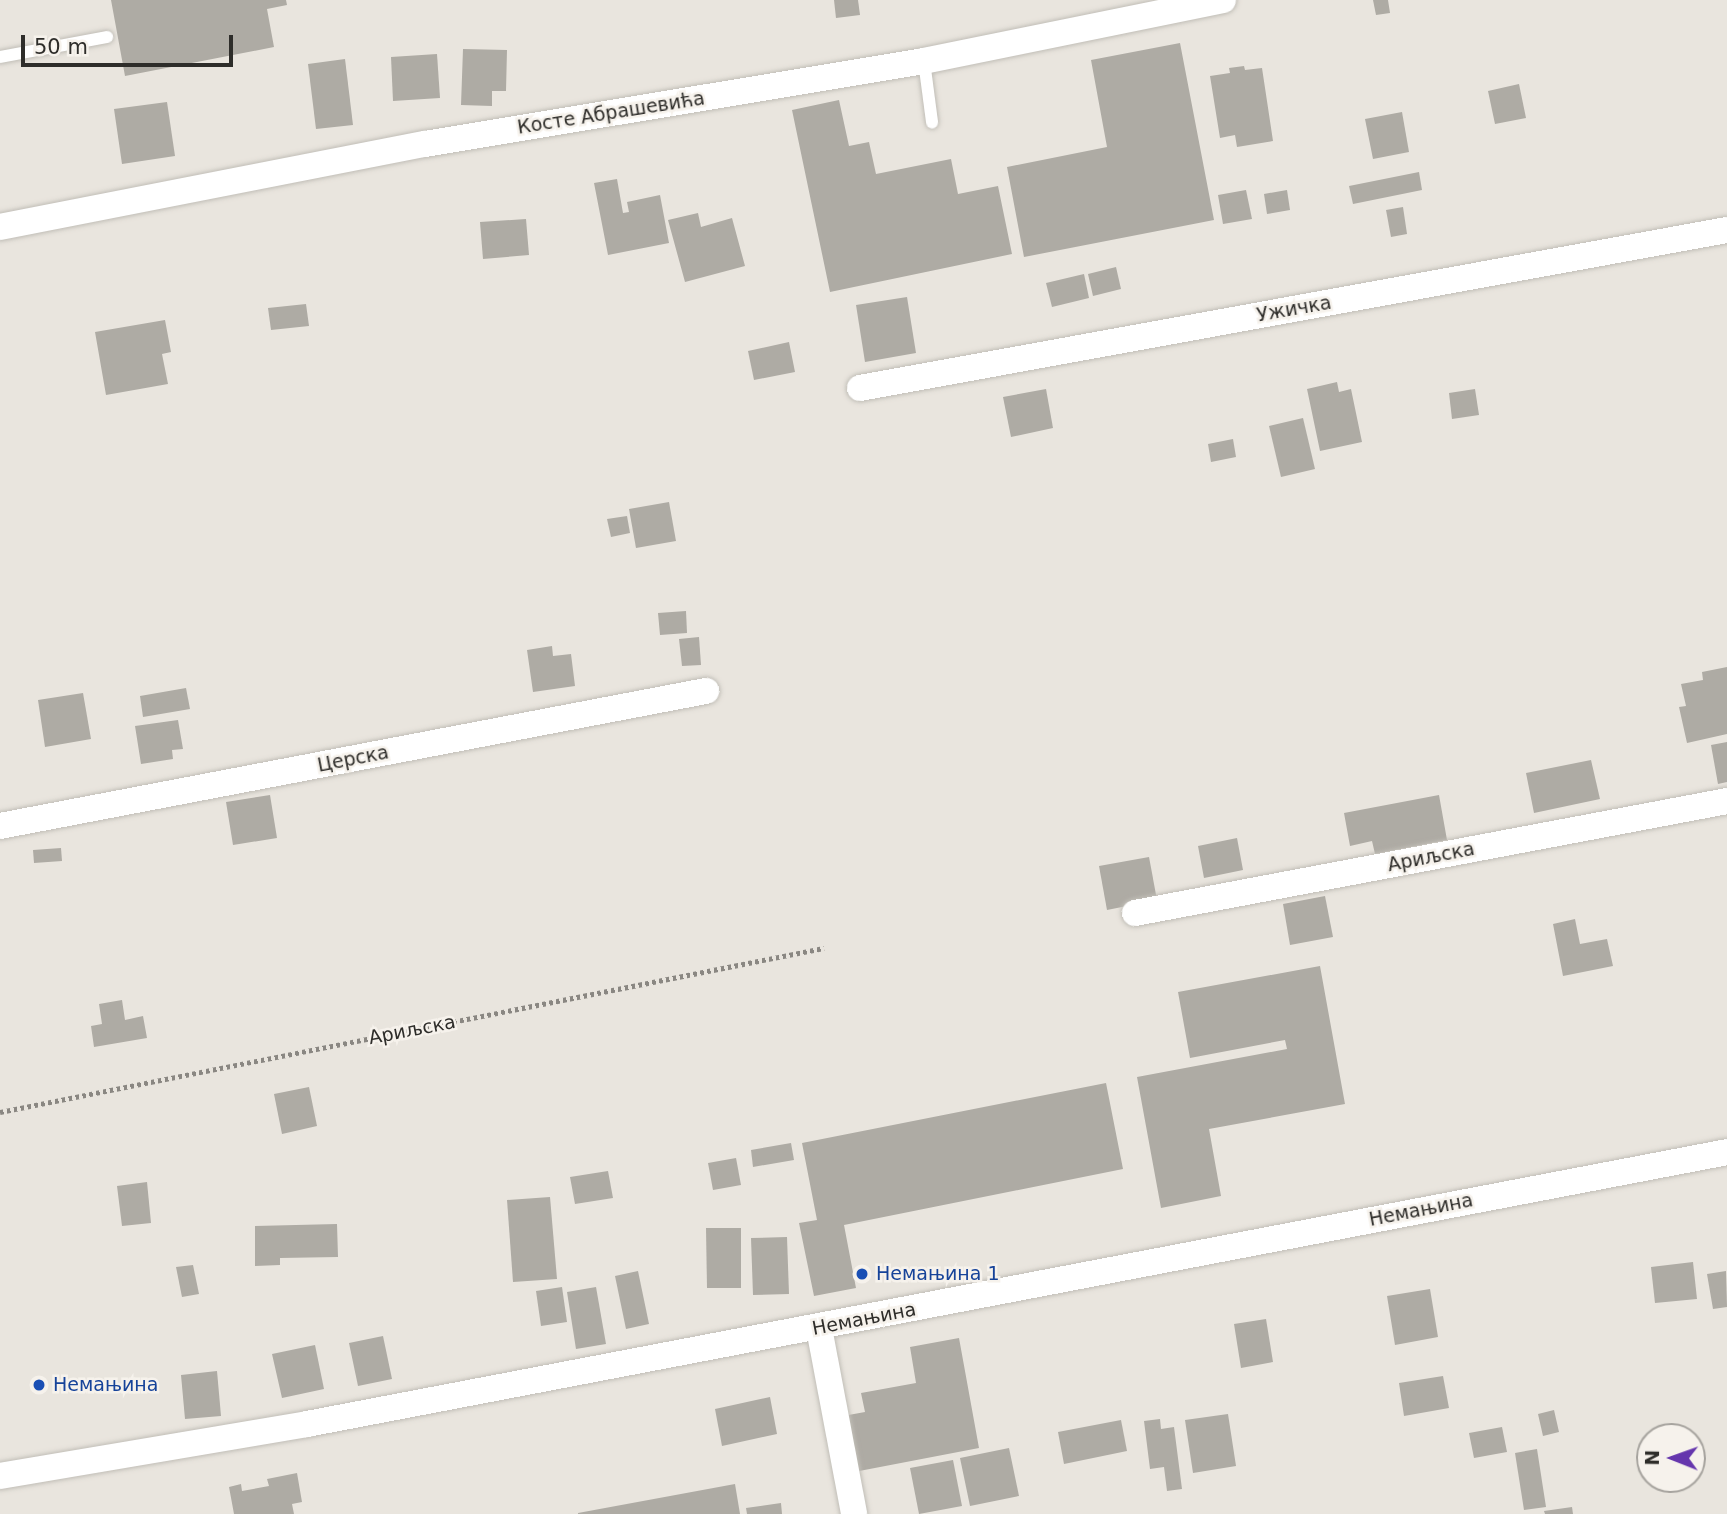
<!DOCTYPE html>
<meta charset="utf-8">
<style>
body{margin:0}
#map{position:relative;width:1727px;height:1514px;overflow:hidden;background:#e9e5de;font-family:"DejaVu Sans",sans-serif}
div>[style]{position:absolute}
[style*='--x']{left:calc(var(--x)*1px);top:calc(var(--y)*1px);width:calc(var(--w)*1px);rotate:calc(var(--a)*1deg)}
.building>*{inset:0;background:#aeaba4}
.path>*{height:4.5px;margin-top:-2.25px;transform-origin:0;background:repeating-linear-gradient(90deg,#8a8782 0 3.5px,transparent 0 7px)}
.roads{filter:drop-shadow(0 0 2px #c1beb7) drop-shadow(0 0 2px #c1beb7)}
.lane>*{height:12px;margin:-6px;padding:0 6px;transform-origin:6px;border-radius:6px;background:#fff}
.street>*{height:26px;margin:-13px;padding:0 13px;transform-origin:13px;border-radius:13px;background:#fff}
.dots>*{width:19px;height:19px;translate:-50% -50%;box-sizing:border-box;border:4px solid #f6f2ec;border-radius:50%}
span{translate:-50% -50%;white-space:nowrap;text-align:center;line-height:1.15;-webkit-text-stroke:5px #f6f2ec;paint-order:stroke}
.street-label{font-size:19px;color:#2e2d2a}
.transit-label{font-size:19px;color:#164399}
.left{translate:0 -50%;text-align:left}
.north{position:absolute;left:1636px;top:1423px;width:70px;height:70px;box-sizing:border-box;background:#f6f2ec;border:2px solid #a6a39e;border-radius:50%;rotate:271deg;font-size:19px;font-weight:700;line-height:28px;text-align:center;color:#2e2d2a}
.north::after{content:'';display:block;margin:auto;width:24px;height:32px;background:#6536ad;clip-path:polygon(50% 0,100% 100%,50% 72%,0 100%)}
.scale{position:absolute;left:21px;top:35px;width:212px;height:32px;box-sizing:border-box;border:4px solid #2e2d2a;border-top:0;padding-left:9px;font-size:21px;line-height:24px;white-space:nowrap;color:#2e2d2a;-webkit-text-stroke:5px #f6f2ec;paint-order:stroke}
</style>
<div id="map">
<div class="building">
<div style="clip-path:polygon(111px 0,286px 0,287px 5px,267px 9px,274px 47px,125px 76px)"></div>
<div style="clip-path:polygon(834px 0,858px 0,860px 15px,836px 18px)"></div>
<div style="clip-path:polygon(1373px 0,1388px 0,1390px 13px,1376px 15px)"></div>
<div style="clip-path:polygon(1180px 43px,1214px 220px,1024px 257px,1007px 167px,1107px 147px,1091px 60px)"></div>
<div style="clip-path:polygon(463px 49px,507px 50px,506px 91px,492px 91px,492px 106px,461px 105px)"></div>
<div style="clip-path:polygon(437px 54px,440px 98px,393px 101px,391px 57px)"></div>
<div style="clip-path:polygon(345px 59px,353px 125px,316px 129px,308px 64px)"></div>
<div style="clip-path:polygon(1244px 66px,1245px 70px,1262px 68px,1273px 141px,1237px 147px,1235px 135px,1220px 138px,1210px 76px,1230px 73px,1229px 68px)"></div>
<div style="clip-path:polygon(1519px 84px,1526px 118px,1495px 124px,1488px 91px)"></div>
<div style="clip-path:polygon(839px 100px,849px 146px,869px 142px,876px 174px,951px 159px,958px 194px,998px 186px,1012px 254px,830px 292px,792px 110px)"></div>
<div style="clip-path:polygon(167px 102px,175px 156px,122px 164px,114px 109px)"></div>
<div style="clip-path:polygon(1402px 112px,1409px 152px,1373px 159px,1365px 119px)"></div>
<div style="clip-path:polygon(1419px 172px,1422px 190px,1353px 204px,1349px 186px)"></div>
<div style="clip-path:polygon(617px 179px,623px 213px,629px 212px,627px 202px,660px 195px,669px 243px,608px 255px,594px 183px)"></div>
<div style="clip-path:polygon(1246px 190px,1252px 219px,1223px 224px,1218px 195px)"></div>
<div style="clip-path:polygon(1287px 190px,1290px 210px,1267px 214px,1264px 194px)"></div>
<div style="clip-path:polygon(1403px 207px,1407px 234px,1391px 237px,1386px 210px)"></div>
<div style="clip-path:polygon(698px 213px,701px 227px,732px 218px,745px 266px,685px 282px,668px 220px)"></div>
<div style="clip-path:polygon(526px 219px,529px 255px,483px 259px,480px 222px)"></div>
<div style="clip-path:polygon(1116px 267px,1121px 289px,1093px 296px,1088px 274px)"></div>
<div style="clip-path:polygon(1084px 274px,1089px 298px,1052px 307px,1046px 283px)"></div>
<div style="clip-path:polygon(907px 297px,916px 353px,865px 362px,856px 305px)"></div>
<div style="clip-path:polygon(306px 304px,309px 326px,271px 330px,268px 308px)"></div>
<div style="clip-path:polygon(165px 320px,171px 352px,162px 354px,168px 384px,106px 395px,95px 332px)"></div>
<div style="clip-path:polygon(789px 342px,795px 372px,754px 380px,748px 351px)"></div>
<div style="clip-path:polygon(1337px 382px,1339px 392px,1351px 389px,1362px 442px,1320px 451px,1307px 389px)"></div>
<div style="clip-path:polygon(1046px 389px,1053px 428px,1011px 437px,1003px 397px)"></div>
<div style="clip-path:polygon(1475px 389px,1479px 415px,1452px 419px,1449px 393px)"></div>
<div style="clip-path:polygon(1303px 418px,1315px 469px,1281px 477px,1269px 426px)"></div>
<div style="clip-path:polygon(1233px 439px,1236px 457px,1211px 462px,1208px 444px)"></div>
<div style="clip-path:polygon(669px 502px,676px 541px,636px 548px,629px 509px)"></div>
<div style="clip-path:polygon(627px 516px,630px 533px,611px 537px,607px 519px)"></div>
<div style="clip-path:polygon(686px 611px,687px 633px,660px 635px,658px 613px)"></div>
<div style="clip-path:polygon(699px 637px,701px 665px,682px 666px,679px 639px)"></div>
<div style="clip-path:polygon(552px 646px,553px 656px,571px 654px,575px 686px,533px 692px,527px 650px)"></div>
<div style="clip-path:polygon(1727px 667px,1727px 734px,1687px 743px,1679px 707px,1686px 706px,1681px 684px,1703px 680px,1702px 672px)"></div>
<div style="clip-path:polygon(186px 688px,190px 709px,143px 717px,140px 696px)"></div>
<div style="clip-path:polygon(83px 693px,91px 739px,45px 747px,38px 700px)"></div>
<div style="clip-path:polygon(178px 720px,183px 749px,172px 750px,173px 759px,141px 764px,135px 726px)"></div>
<div style="clip-path:polygon(1727px 742px,1727px 782px,1718px 784px,1711px 745px)"></div>
<div style="clip-path:polygon(1591px 760px,1600px 799px,1534px 813px,1526px 773px)"></div>
<div style="clip-path:polygon(270px 795px,277px 838px,233px 845px,226px 802px)"></div>
<div style="clip-path:polygon(1439px 795px,1447px 840px,1375px 854px,1372px 841px,1350px 846px,1344px 813px)"></div>
<div style="clip-path:polygon(1237px 838px,1243px 870px,1204px 878px,1198px 846px)"></div>
<div style="clip-path:polygon(61px 848px,62px 861px,34px 863px,33px 850px)"></div>
<div style="clip-path:polygon(1149px 857px,1157px 900px,1107px 910px,1099px 866px)"></div>
<div style="clip-path:polygon(1325px 896px,1333px 937px,1290px 945px,1283px 904px)"></div>
<div style="clip-path:polygon(1575px 919px,1580px 944px,1607px 939px,1613px 966px,1563px 976px,1553px 924px)"></div>
<div style="clip-path:polygon(1320px 966px,1345px 1104px,1209px 1129px,1221px 1196px,1161px 1208px,1137px 1077px,1287px 1049px,1285px 1040px,1190px 1058px,1178px 992px)"></div>
<div style="clip-path:polygon(122px 1000px,125px 1020px,143px 1016px,147px 1038px,94px 1047px,91px 1026px,102px 1024px,99px 1004px)"></div>
<div style="clip-path:polygon(1106px 1083px,1123px 1169px,844px 1225px,856px 1288px,814px 1296px,799px 1223px,817px 1220px,802px 1143px)"></div>
<div style="clip-path:polygon(309px 1087px,317px 1126px,282px 1134px,274px 1094px)"></div>
<div style="clip-path:polygon(791px 1143px,794px 1160px,753px 1167px,751px 1150px)"></div>
<div style="clip-path:polygon(736px 1158px,741px 1185px,713px 1190px,708px 1163px)"></div>
<div style="clip-path:polygon(608px 1171px,613px 1198px,575px 1204px,570px 1177px)"></div>
<div style="clip-path:polygon(147px 1182px,151px 1223px,122px 1226px,117px 1186px)"></div>
<div style="clip-path:polygon(550px 1197px,557px 1279px,513px 1282px,507px 1200px)"></div>
<div style="clip-path:polygon(337px 1224px,338px 1257px,280px 1258px,280px 1265px,255px 1266px,255px 1226px)"></div>
<div style="clip-path:polygon(706px 1228px,741px 1228px,741px 1288px,707px 1288px)"></div>
<div style="clip-path:polygon(787px 1237px,789px 1294px,753px 1295px,751px 1238px)"></div>
<div style="clip-path:polygon(1693px 1262px,1697px 1299px,1655px 1303px,1651px 1267px)"></div>
<div style="clip-path:polygon(193px 1265px,199px 1294px,182px 1297px,176px 1267px)"></div>
<div style="clip-path:polygon(638px 1271px,649px 1324px,626px 1329px,615px 1276px)"></div>
<div style="clip-path:polygon(1726px 1271px,1727px 1307px,1713px 1309px,1707px 1274px)"></div>
<div style="clip-path:polygon(562px 1287px,567px 1322px,541px 1326px,536px 1291px)"></div>
<div style="clip-path:polygon(596px 1287px,606px 1344px,576px 1349px,567px 1292px)"></div>
<div style="clip-path:polygon(1430px 1289px,1438px 1337px,1395px 1345px,1387px 1296px)"></div>
<div style="clip-path:polygon(1266px 1319px,1273px 1362px,1241px 1368px,1234px 1324px)"></div>
<div style="clip-path:polygon(383px 1336px,392px 1379px,358px 1386px,349px 1343px)"></div>
<div style="clip-path:polygon(959px 1338px,979px 1448px,854px 1472px,843px 1416px,865px 1412px,861px 1393px,916px 1383px,910px 1347px)"></div>
<div style="clip-path:polygon(315px 1345px,324px 1389px,282px 1398px,272px 1354px)"></div>
<div style="clip-path:polygon(217px 1371px,221px 1416px,185px 1419px,181px 1375px)"></div>
<div style="clip-path:polygon(1443px 1376px,1449px 1408px,1404px 1416px,1399px 1383px)"></div>
<div style="clip-path:polygon(770px 1397px,777px 1434px,722px 1446px,715px 1409px)"></div>
<div style="clip-path:polygon(1554px 1410px,1559px 1432px,1543px 1436px,1538px 1414px)"></div>
<div style="clip-path:polygon(1228px 1414px,1236px 1466px,1193px 1473px,1185px 1420px)"></div>
<div style="clip-path:polygon(1160px 1419px,1161px 1429px,1174px 1427px,1182px 1489px,1167px 1491px,1164px 1467px,1150px 1469px,1144px 1421px)"></div>
<div style="clip-path:polygon(1121px 1420px,1127px 1451px,1064px 1464px,1058px 1432px)"></div>
<div style="clip-path:polygon(1502px 1427px,1507px 1452px,1474px 1458px,1469px 1433px)"></div>
<div style="clip-path:polygon(1009px 1448px,1019px 1496px,970px 1506px,960px 1458px)"></div>
<div style="clip-path:polygon(1537px 1449px,1546px 1507px,1524px 1510px,1515px 1453px)"></div>
<div style="clip-path:polygon(953px 1460px,962px 1506px,919px 1514px,910px 1468px)"></div>
<div style="clip-path:polygon(297px 1473px,302px 1502px,292px 1504px,294px 1514px,234px 1514px,229px 1487px,241px 1484px,242px 1491px,269px 1486px,267px 1479px)"></div>
<div style="clip-path:polygon(735px 1484px,740px 1514px,578px 1514px,578px 1513px)"></div>
<div style="clip-path:polygon(781px 1503px,782px 1514px,747px 1514px,746px 1508px)"></div>
<div style="clip-path:polygon(1572px 1507px,1573px 1514px,1545px 1514px,1544px 1511px)"></div>
</div>
<div class="path">
<div style="--x:0;--y:1112;--w:840;--a:-11.26"></div>
</div>
<div class="roads">
<div class="lane">
<div style="--x:0;--y:57;--w:109;--a:-10.6"></div>
<div style="--x:924;--y:61;--w:62;--a:82.5"></div>
</div>
<div class="street">
<div style="--x:0;--y:227;--w:433;--a:-11.1"></div>
<div style="--x:425;--y:144;--w:506;--a:-9.44"></div>
<div style="--x:924;--y:61;--w:305;--a:-11.5"></div>
<div style="--x:860;--y:388;--w:881;--a:-10.33"></div>
<div style="--x:0;--y:826;--w:719;--a:-10.83"></div>
<div style="--x:1135;--y:913;--w:603;--a:-10.71"></div>
<div style="--x:819;--y:1328;--w:189;--a:79.3"></div>
<div style="--x:0;--y:1476;--w:311;--a:-9.6"></div>
<div style="--x:307;--y:1424;--w:1446;--a:-10.84"></div>
</div>
</div>
<div class="dots">
<div style="left:862px;top:1274px;background:#1a4fb4"></div>
<div style="left:39px;top:1385px;background:#1a4fb4"></div>
</div>
<div class="street-label">
<span style="left:611px;top:113px;rotate:-9deg">Косте Абрашевића</span>
<span style="left:1294px;top:309px;rotate:-10deg">Ужичка</span>
<span style="left:353px;top:759px;rotate:-11deg">Церска</span>
<span style="left:1431px;top:857px;rotate:-11deg">Ариљска</span>
<span style="left:412px;top:1030px;rotate:-11deg">Ариљска</span>
<span style="left:1421px;top:1210px;rotate:-11deg">Немањина</span>
<span style="left:864px;top:1319px;rotate:-11deg">Немањина</span>
</div>
<div class="transit-label">
<span class="left" style="left:876px;top:1274px">Немањина 1</span>
<span class="left" style="left:53px;top:1385px">Немањина</span>
</div>
<div class="north">N</div>
<div class="scale">50 m</div>
</div>
